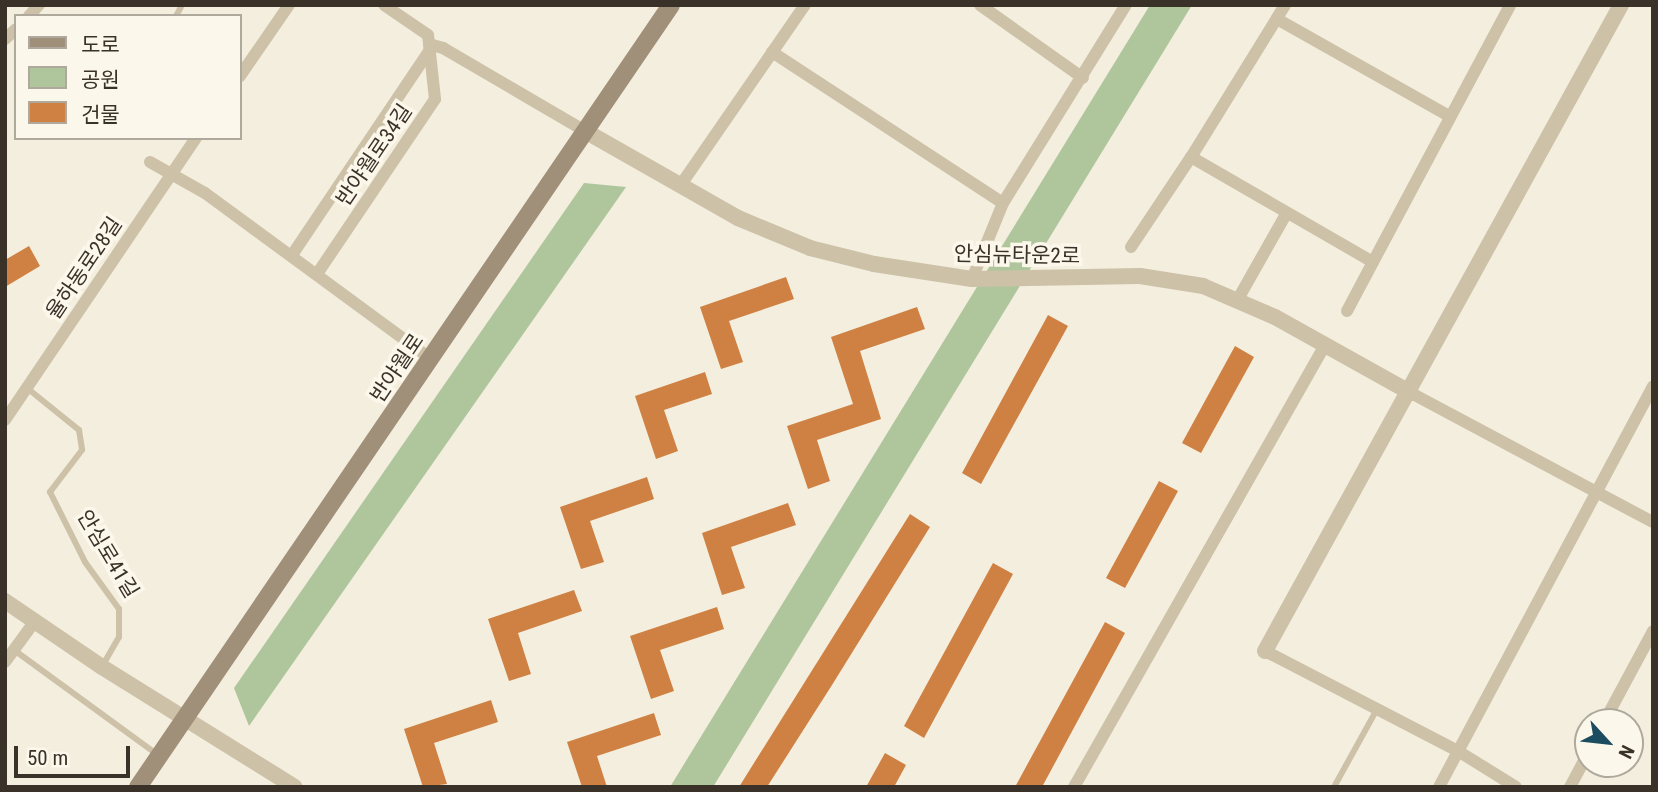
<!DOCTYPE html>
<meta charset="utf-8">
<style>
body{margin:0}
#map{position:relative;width:1658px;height:792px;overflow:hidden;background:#f4eede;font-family:"Roboto Condensed","Noto Sans KR",sans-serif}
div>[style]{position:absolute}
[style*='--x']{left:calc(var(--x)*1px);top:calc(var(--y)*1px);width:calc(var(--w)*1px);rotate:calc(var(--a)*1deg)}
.green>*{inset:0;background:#afc59c}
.building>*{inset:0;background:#ce8142}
.service>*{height:6px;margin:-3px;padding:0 3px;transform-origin:3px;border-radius:3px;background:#cdc1a8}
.minor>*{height:12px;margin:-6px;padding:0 6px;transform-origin:6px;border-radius:6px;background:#cdc1a8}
.tertiary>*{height:16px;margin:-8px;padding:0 8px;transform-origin:8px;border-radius:8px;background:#cdc1a8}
.secondary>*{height:18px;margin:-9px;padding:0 9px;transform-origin:9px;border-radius:9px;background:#a19079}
span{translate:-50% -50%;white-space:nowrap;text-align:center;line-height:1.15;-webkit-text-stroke:7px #fbf7eb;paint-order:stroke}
.street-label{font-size:21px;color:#3a3229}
.frame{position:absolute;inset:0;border:7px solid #3a3229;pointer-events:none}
.legend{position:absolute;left:14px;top:14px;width:228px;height:126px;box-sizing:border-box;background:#fbf7eb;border:2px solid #aea89d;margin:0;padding:9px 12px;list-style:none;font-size:21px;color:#3a3229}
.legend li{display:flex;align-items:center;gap:14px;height:35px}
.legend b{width:35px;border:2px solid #aea89d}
.north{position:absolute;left:1574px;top:708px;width:70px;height:70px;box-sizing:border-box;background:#fbf7eb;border:2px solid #aea89d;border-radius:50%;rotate:117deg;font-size:19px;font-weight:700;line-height:28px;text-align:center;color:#3a3229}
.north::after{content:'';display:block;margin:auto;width:24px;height:32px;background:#1b4c5f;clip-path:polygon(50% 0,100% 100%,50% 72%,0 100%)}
.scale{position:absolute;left:14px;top:746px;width:116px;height:32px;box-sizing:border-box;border:4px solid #3a3229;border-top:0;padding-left:9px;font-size:21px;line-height:24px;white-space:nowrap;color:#3a3229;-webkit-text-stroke:5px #fbf7eb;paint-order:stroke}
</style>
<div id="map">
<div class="green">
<div style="clip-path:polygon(1150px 5px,1192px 5px,713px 787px,670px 787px)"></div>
<div style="clip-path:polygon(584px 183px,626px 187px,249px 726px,234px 688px)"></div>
</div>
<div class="building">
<div style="clip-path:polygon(29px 246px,40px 266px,5px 287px,5px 260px)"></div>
<div style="clip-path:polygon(786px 277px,794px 299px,729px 321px,743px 362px,721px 369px,700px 307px)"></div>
<div style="clip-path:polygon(917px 307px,925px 329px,860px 351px,881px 419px,817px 440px,830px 481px,808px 489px,787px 426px,853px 404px,831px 337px)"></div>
<div style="clip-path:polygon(1048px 315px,1068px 326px,981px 484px,962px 473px)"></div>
<div style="clip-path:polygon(1235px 346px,1254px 357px,1201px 453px,1182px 443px)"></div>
<div style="clip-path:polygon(705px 372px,712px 394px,664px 410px,678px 451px,656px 459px,635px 396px)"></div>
<div style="clip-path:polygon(647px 477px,654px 499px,590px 521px,604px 562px,581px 569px,560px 507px)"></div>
<div style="clip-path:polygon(1159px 481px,1178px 491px,1125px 588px,1106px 578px)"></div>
<div style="clip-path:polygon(788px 503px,796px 525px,731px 547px,745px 588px,722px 595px,702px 533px)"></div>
<div style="clip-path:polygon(910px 514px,930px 527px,832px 685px,767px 787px,739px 787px)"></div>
<div style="clip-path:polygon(993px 563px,1013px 574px,924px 738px,904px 726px)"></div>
<div style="clip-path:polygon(574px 590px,582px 611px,518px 633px,531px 674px,509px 681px,488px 619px)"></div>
<div style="clip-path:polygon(717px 607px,724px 629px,660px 650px,674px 691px,651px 699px,630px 636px)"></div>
<div style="clip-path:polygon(1105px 622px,1125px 633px,1042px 787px,1015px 787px)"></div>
<div style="clip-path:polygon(491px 700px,498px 722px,434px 743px,447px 784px,423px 787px,404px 729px)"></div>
<div style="clip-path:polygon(654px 713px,661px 735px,597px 756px,607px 787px,582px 787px,567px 742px)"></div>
<div style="clip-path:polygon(885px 753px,906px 765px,894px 787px,866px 787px)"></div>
</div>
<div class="service">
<div style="--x:176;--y:16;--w:13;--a:-61"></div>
<div style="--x:27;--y:388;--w:67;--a:38.9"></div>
<div style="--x:79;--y:430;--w:20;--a:81"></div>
<div style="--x:82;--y:450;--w:53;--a:127.3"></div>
<div style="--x:50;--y:492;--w:78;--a:63.4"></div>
<div style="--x:85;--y:562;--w:58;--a:54.1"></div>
<div style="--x:119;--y:609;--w:28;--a:90"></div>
<div style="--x:119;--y:637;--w:32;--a:120"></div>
<div style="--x:14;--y:650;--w:178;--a:36.1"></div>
<div style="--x:1334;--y:787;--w:89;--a:-61.1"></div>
</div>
<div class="minor">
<div style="--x:980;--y:5;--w:126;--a:35.3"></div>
<div style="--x:1285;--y:5;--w:179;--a:121.7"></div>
<div style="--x:1191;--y:157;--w:210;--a:30"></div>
<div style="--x:1373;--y:262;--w:291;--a:-61.9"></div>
<div style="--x:29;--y:16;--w:15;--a:-48"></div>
<div style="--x:1277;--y:19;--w:197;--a:29.4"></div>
<div style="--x:5;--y:39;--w:15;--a:-42"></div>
<div style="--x:429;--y:44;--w:15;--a:16"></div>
<div style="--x:443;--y:48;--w:164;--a:30.3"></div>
<div style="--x:772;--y:52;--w:276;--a:33.2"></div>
<div style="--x:240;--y:76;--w:86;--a:-55.4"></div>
<div style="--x:150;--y:162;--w:63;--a:29.4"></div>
<div style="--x:205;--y:193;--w:280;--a:36.3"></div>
<div style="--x:680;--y:186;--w:220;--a:-55.4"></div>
<div style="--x:1131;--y:247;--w:108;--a:-56.3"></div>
<div style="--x:292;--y:255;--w:247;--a:-56.1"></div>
<div style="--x:317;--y:274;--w:211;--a:-56"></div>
<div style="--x:435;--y:99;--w:64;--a:-96.2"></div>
<div style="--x:428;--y:35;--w:53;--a:-145.7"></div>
<div style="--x:972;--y:279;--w:82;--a:-67.8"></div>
<div style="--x:1003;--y:203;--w:233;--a:-58.2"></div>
<div style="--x:1238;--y:299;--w:98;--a:-60.5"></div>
<div style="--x:1347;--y:311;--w:55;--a:-62"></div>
<div style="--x:1411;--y:393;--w:274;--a:28.1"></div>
<div style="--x:5;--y:420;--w:341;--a:-55.9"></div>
<div style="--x:1265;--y:651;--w:217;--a:27.4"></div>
<div style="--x:1458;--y:751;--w:68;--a:31.8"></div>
<div style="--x:5;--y:662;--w:51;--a:-53.8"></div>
<div style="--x:1604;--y:722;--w:103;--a:-61.7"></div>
<div style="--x:1074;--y:787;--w:508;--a:-60.41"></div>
<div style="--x:1439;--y:787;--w:454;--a:-61.9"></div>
<div style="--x:1570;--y:787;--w:38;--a:-62"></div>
</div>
<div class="tertiary">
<div style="--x:585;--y:131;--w:176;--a:29.6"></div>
<div style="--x:738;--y:218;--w:78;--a:22.6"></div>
<div style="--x:810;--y:248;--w:66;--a:14"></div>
<div style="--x:874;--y:264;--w:99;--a:8.7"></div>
<div style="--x:972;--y:279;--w:168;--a:-1"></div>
<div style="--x:1140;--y:276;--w:64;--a:9"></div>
<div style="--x:1203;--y:286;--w:78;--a:23.3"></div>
<div style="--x:1275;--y:317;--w:156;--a:29.2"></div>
<div style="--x:5;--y:601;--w:117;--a:34.2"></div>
<div style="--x:102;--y:667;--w:227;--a:31.9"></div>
<div style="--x:1265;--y:651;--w:738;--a:-61.14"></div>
</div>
<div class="secondary">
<div style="--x:138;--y:787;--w:946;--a:-55.72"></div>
</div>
<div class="street-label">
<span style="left:374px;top:155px;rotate:-56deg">반야월로34길</span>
<span style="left:1017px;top:255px;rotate:1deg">안심뉴타운2로</span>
<span style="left:84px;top:268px;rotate:-56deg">율하동로28길</span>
<span style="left:397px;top:368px;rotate:-56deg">반야월로</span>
<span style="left:108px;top:554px;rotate:59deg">안심로41길</span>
</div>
<div class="frame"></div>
<ul class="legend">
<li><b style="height:9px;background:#a19079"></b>도로</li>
<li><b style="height:19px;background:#afc59c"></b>공원</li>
<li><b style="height:19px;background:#ce8142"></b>건물</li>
</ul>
<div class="north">N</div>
<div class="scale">50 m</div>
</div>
